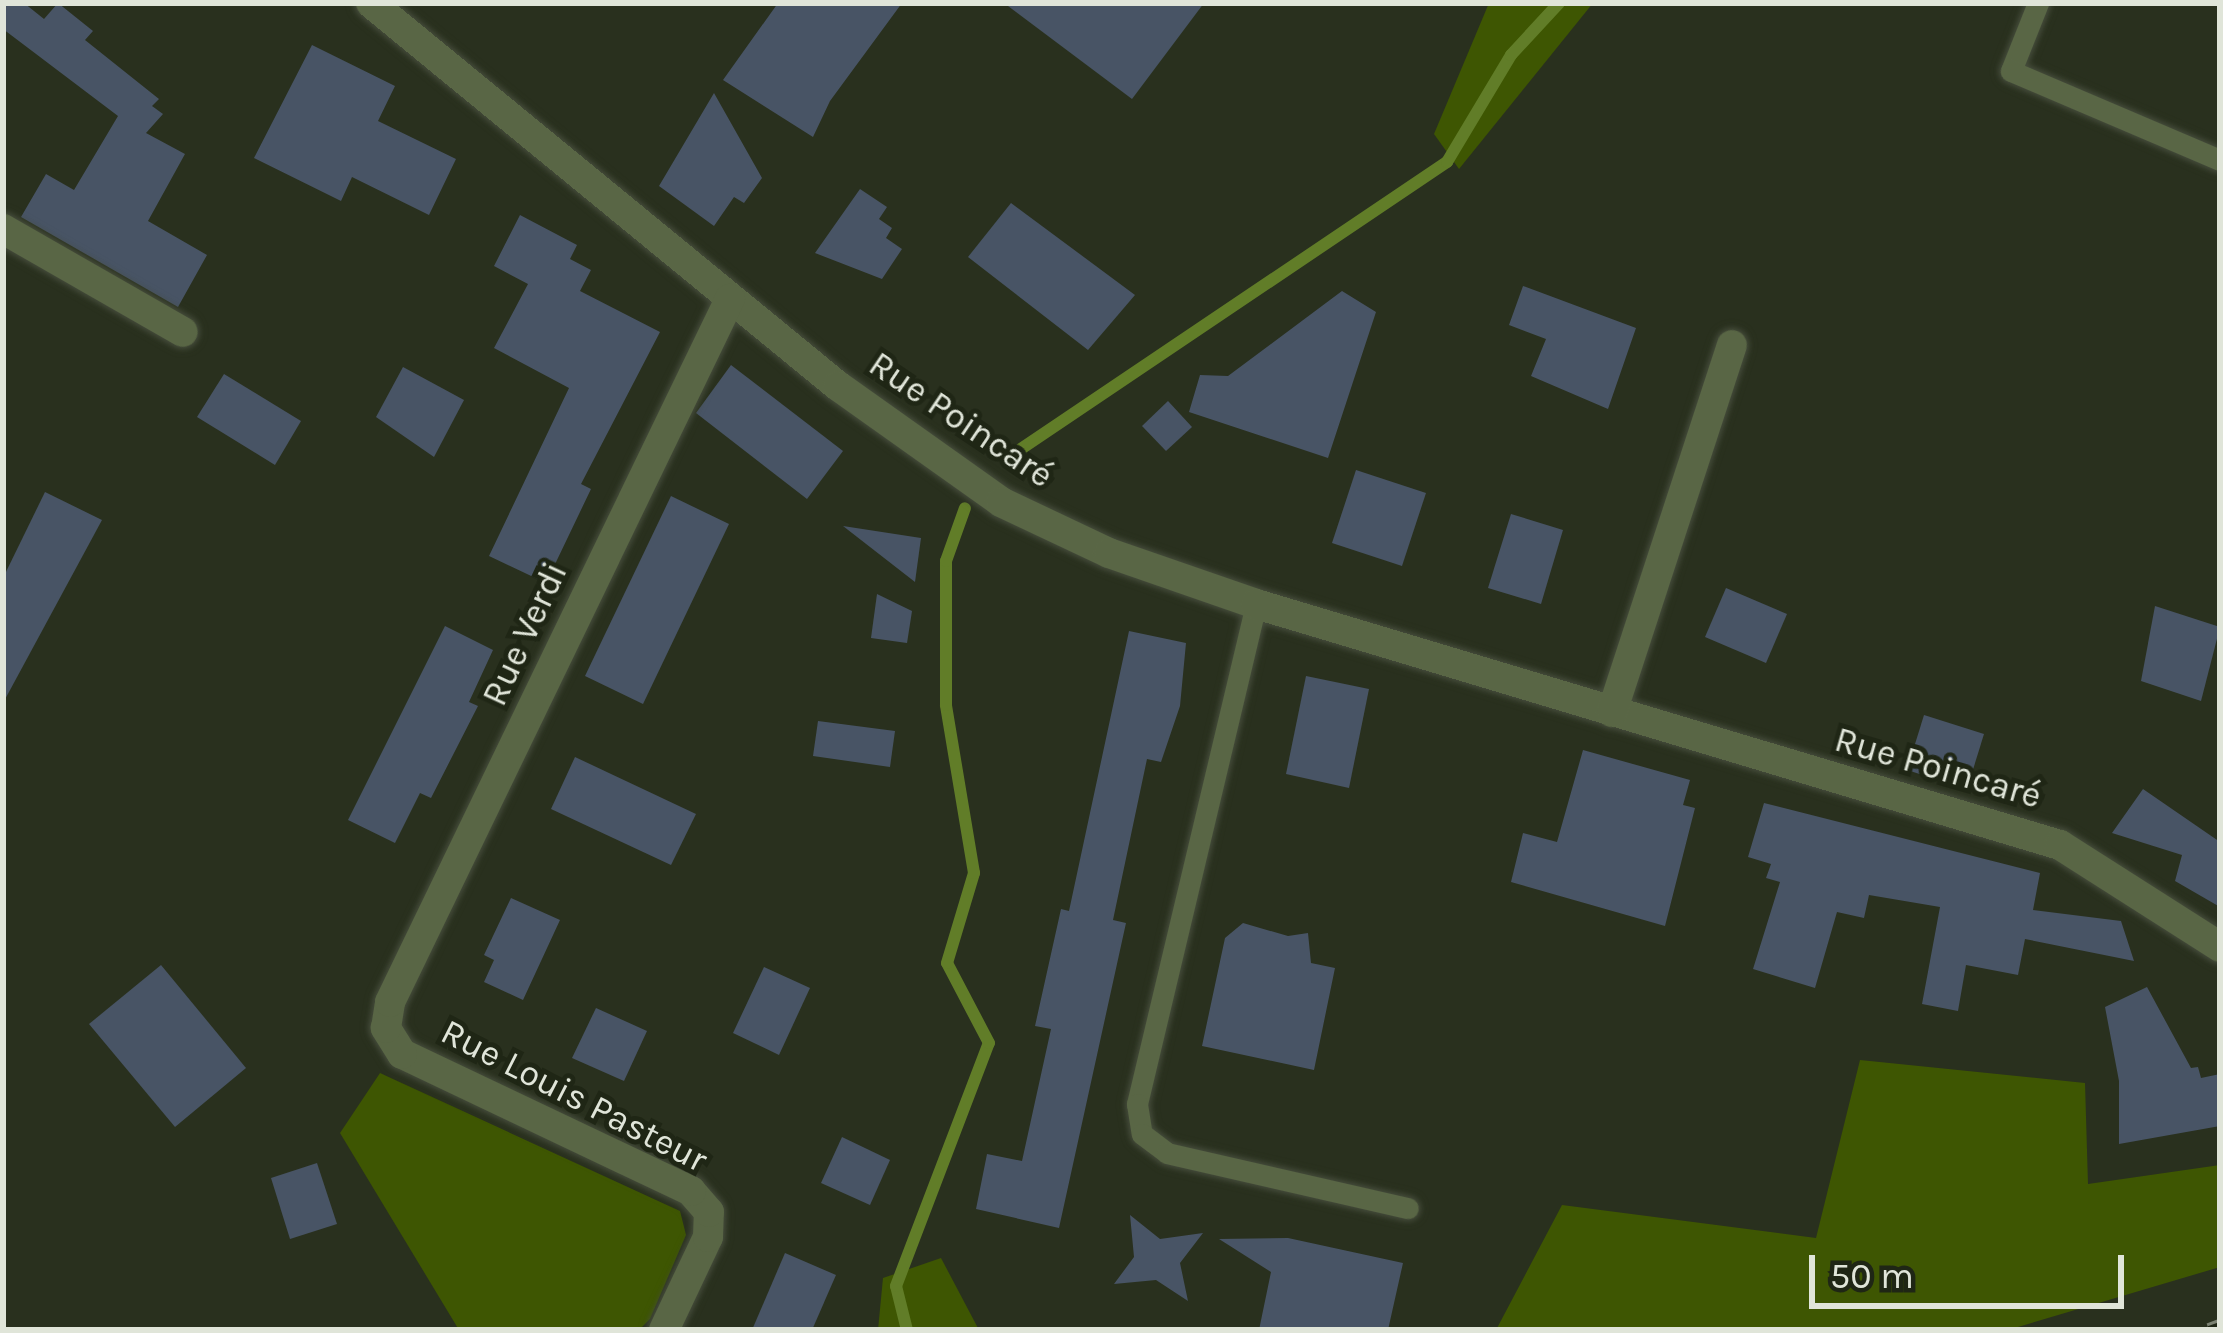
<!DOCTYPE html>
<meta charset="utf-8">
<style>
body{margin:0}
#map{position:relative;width:2223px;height:1333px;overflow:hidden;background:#29301e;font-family:Karla,sans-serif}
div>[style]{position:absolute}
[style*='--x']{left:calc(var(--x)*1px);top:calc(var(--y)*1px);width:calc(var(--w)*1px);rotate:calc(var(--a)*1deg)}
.green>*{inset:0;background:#3e5602}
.stream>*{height:12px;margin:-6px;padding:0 6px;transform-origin:6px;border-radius:6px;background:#617d28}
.building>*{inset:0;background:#485465}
.roads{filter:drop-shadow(0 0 3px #464d3c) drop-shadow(0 0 3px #464d3c)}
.service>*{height:21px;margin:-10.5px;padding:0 10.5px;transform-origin:10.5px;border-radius:10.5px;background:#596645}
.minor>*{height:30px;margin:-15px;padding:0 15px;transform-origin:15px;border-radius:15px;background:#596645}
.rail>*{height:14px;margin-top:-7px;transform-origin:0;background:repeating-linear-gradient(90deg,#1f2615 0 27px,#7c8273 0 54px);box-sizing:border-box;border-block:3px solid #7c8273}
span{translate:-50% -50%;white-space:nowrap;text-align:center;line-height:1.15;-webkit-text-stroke:10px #1f2615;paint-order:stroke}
.street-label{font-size:36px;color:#e0e5d9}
.frame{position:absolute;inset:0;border:6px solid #e0e5d9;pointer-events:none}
.scale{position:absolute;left:1809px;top:1255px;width:315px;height:54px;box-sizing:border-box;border:6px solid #e0e5d9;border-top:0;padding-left:15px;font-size:36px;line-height:42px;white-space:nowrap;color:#e0e5d9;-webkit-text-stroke:9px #1f2615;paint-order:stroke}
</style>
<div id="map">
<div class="green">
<div style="clip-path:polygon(1489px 3px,1593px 3px,1459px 169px,1434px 134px)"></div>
<div style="clip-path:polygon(1860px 1060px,2085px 1083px,2088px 1184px,2220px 1165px,2220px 1267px,2008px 1330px,1496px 1330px,1562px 1205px,1816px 1238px)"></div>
<div style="clip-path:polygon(380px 1073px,680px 1211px,686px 1235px,650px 1319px,639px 1330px,459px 1330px,340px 1133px)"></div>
<div style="clip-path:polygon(941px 1258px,979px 1330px,878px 1330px,883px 1278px)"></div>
</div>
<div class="stream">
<div style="--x:1006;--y:459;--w:532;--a:-33.96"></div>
<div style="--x:1447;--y:162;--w:125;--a:-59.1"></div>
<div style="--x:1511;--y:55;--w:71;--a:-47.3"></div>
<div style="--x:907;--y:1330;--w:45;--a:-104"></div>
<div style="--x:896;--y:1286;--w:260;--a:-69.1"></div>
<div style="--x:989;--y:1043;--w:90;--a:-117.7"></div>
<div style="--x:947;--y:963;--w:94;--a:-73.3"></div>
<div style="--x:974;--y:873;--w:170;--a:-99.5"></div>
<div style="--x:946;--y:705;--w:144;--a:-90"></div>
<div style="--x:946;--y:561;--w:56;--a:-70.3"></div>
</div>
<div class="building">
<div style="clip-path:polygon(3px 3px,24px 3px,44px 19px,58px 3px,93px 31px,85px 40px,159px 99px,152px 106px,163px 114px,146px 133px,185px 154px,148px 221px,207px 255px,178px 307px,21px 217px,46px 174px,74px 190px,118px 116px,3px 29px)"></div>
<div style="clip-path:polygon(778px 3px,902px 3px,830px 101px,813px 137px,723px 80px)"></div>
<div style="clip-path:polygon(1004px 3px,1204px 3px,1132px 99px)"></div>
<div style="clip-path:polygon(312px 45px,395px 86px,378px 121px,456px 159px,429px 215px,352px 177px,341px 201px,254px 158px)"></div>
<div style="clip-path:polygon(714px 93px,762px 178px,744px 203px,734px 197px,714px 226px,659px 186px)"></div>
<div style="clip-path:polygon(860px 189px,887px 207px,879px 219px,892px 228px,886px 238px,902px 249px,882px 279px,815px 253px)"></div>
<div style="clip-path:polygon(1011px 203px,1135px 295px,1088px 350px,968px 257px)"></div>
<div style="clip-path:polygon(520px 215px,577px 245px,570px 259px,591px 270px,580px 291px,660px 332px,581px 484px,591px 489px,546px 583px,489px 556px,569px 388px,494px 348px,528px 284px,494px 266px)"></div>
<div style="clip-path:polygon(1523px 286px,1636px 328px,1608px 409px,1531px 376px,1546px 339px,1509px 325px)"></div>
<div style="clip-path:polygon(1342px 291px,1376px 312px,1328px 458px,1189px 412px,1200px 375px,1228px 376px)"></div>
<div style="clip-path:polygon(731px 365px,843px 451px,807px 499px,696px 413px)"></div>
<div style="clip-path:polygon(403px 367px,464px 400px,434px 457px,376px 417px)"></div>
<div style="clip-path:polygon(224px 374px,301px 421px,275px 465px,197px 417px)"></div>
<div style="clip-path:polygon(1168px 401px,1192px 427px,1166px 451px,1142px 426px)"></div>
<div style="clip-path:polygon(1356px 470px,1426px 493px,1402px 566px,1332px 543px)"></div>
<div style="clip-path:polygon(45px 492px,102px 520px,3px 703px,3px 578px)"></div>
<div style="clip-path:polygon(671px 496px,729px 524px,643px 704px,585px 676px)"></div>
<div style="clip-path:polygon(1511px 514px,1563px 530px,1541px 604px,1488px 588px)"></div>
<div style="clip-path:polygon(843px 526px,921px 538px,915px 582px)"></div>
<div style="clip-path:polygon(1726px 588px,1787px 614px,1766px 663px,1705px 637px)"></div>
<div style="clip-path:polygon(877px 594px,912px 611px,907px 643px,871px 638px)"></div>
<div style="clip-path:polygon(2155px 606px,2220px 627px,2201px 701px,2141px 681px)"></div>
<div style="clip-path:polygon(445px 626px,493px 650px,469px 702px,478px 706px,431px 798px,420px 793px,395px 843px,348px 820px)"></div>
<div style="clip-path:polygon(1129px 631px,1186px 643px,1180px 706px,1161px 762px,1147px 759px,1113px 920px,1126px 923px,1059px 1228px,976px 1209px,987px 1154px,1022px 1161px,1051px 1029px,1035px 1026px,1061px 909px,1069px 911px)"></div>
<div style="clip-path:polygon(1306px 676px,1369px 689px,1349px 788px,1286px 774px)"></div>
<div style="clip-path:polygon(1924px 715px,1984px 734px,1967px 789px,1907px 770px)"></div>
<div style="clip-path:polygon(818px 721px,895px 731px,890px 767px,813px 756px)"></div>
<div style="clip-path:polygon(1583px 750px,1690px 780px,1683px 805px,1695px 808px,1665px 926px,1511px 882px,1523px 833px,1557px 842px)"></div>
<div style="clip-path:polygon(575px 757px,696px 814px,671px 865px,551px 809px)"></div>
<div style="clip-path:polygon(2143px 789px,2220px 842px,2220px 907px,2175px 881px,2182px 855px,2112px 833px)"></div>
<div style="clip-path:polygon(1764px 803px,2040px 873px,2033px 910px,2121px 921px,2134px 961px,2025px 939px,2018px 975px,1966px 965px,1958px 1011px,1922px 1004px,1940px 907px,1869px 895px,1864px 918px,1837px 912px,1815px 988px,1753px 969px,1780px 882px,1766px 878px,1771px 864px,1748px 857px)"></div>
<div style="clip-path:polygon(511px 898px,560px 920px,523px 1000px,484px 982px,494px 960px,484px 955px)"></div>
<div style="clip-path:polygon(1243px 923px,1288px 936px,1308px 933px,1311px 963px,1335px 968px,1314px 1070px,1202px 1046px,1225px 938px)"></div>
<div style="clip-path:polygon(161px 965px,246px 1068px,175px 1127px,89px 1024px)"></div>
<div style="clip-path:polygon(764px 967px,810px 988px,779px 1055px,733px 1033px)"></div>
<div style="clip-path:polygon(2147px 987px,2191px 1068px,2198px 1067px,2201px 1078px,2220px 1074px,2220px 1126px,2119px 1144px,2119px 1081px,2105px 1007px)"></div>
<div style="clip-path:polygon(596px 1008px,647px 1031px,624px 1081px,572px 1058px)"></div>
<div style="clip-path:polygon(842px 1137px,890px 1160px,870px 1205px,821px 1183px)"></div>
<div style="clip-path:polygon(317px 1163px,337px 1224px,290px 1239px,271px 1178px)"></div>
<div style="clip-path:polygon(1130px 1215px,1160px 1239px,1203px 1233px,1180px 1263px,1188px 1301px,1156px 1280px,1114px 1284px,1134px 1257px)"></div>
<div style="clip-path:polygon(1288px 1238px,1403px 1263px,1388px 1330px,1259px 1330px,1271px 1272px,1219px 1239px)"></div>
<div style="clip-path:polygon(785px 1253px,836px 1275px,812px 1330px,752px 1330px)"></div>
</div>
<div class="roads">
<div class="service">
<div style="--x:2038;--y:3;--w:73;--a:111.7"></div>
<div style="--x:2011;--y:71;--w:227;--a:23.1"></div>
<div style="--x:1256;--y:604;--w:514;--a:103.39"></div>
<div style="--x:1137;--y:1104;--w:30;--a:81"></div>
<div style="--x:1142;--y:1134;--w:31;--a:37"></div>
<div style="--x:1167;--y:1153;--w:247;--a:12.9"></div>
</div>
<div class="minor">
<div style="--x:371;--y:3;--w:604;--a:39.36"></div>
<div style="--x:838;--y:386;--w:200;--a:35.4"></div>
<div style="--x:1001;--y:502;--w:119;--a:25.3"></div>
<div style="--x:1109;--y:553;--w:156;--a:19.1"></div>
<div style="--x:1256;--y:604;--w:839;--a:16.69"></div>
<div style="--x:2060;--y:845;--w:190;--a:32.5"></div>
<div style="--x:3;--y:229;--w:207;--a:29.8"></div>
<div style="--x:1612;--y:712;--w:386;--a:-71.9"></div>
<div style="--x:664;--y:1330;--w:103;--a:-64.7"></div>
<div style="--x:708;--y:1237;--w:25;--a:-88"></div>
<div style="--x:709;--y:1212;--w:28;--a:-131"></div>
<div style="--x:691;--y:1191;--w:320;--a:-154.6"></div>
<div style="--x:402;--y:1054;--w:31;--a:-122"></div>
<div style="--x:386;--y:1028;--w:26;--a:-81"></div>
<div style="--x:390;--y:1002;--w:781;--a:-64.19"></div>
</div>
</div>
<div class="rail">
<div style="--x:2209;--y:1330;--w:12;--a:-20"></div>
</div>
<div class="street-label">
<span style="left:961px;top:420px;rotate:34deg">Rue Poincaré</span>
<span style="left:525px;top:634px;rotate:-65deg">Rue Verdi</span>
<span style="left:1938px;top:768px;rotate:16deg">Rue Poincaré</span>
<span style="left:574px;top:1096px;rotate:27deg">Rue Louis Pasteur</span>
</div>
<div class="frame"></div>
<div class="scale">50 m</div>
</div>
